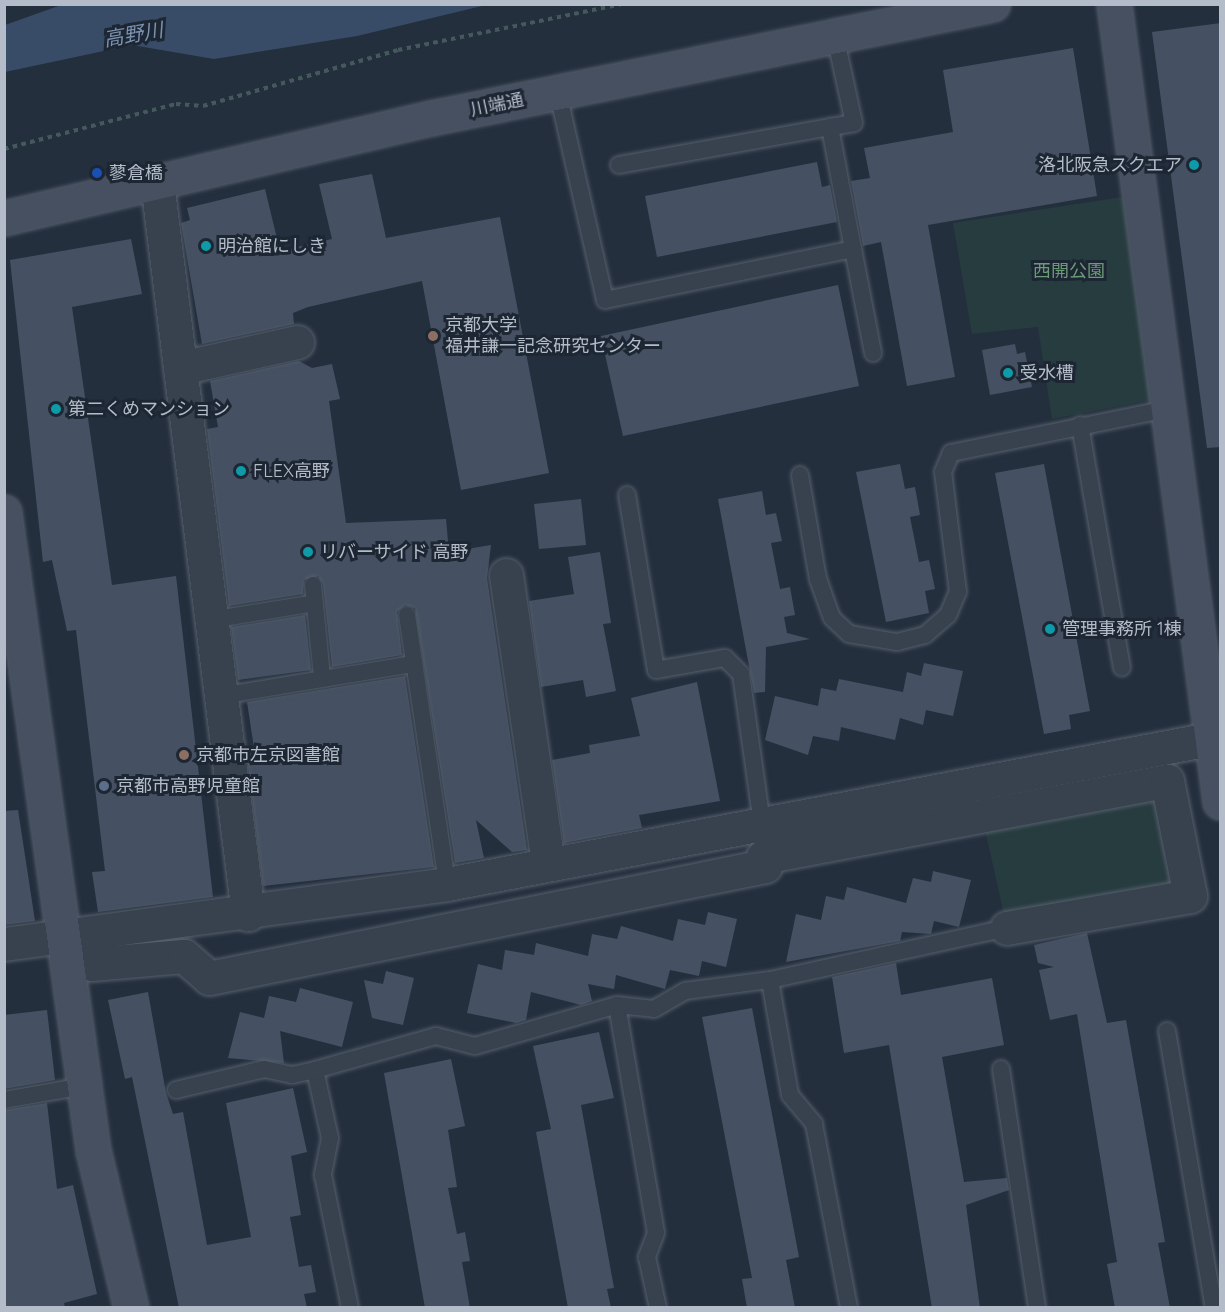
<!DOCTYPE html>
<meta charset="utf-8">
<style>
body{margin:0}
#map{position:relative;width:1225px;height:1312px;overflow:hidden;background:#242f3e;font-family:Quicksand,"Noto Sans JP",sans-serif}
div>[style]{position:absolute}
[style*='--x']{left:calc(var(--x)*1px);top:calc(var(--y)*1px);width:calc(var(--w)*1px);rotate:calc(var(--a)*1deg)}
.green>*{inset:0;background:#263c3f}
.water>*{inset:0;background:#394c67}
.building>*{inset:0;background:#455162}
.path>*{height:4px;margin-top:-2px;transform-origin:0;background:repeating-linear-gradient(90deg,#44595c 0 4.5px,transparent 0 9px)}
.roads{filter:drop-shadow(0 0 2px #565f6c) drop-shadow(0 0 2px #565f6c)}
.lane>*{height:16px;margin:-8px;padding:0 8px;transform-origin:8px;border-radius:8px;background:#38414e}
.street>*{height:33px;margin:-16.5px;padding:0 16.5px;transform-origin:16.5px;border-radius:16.5px;background:#38414e}
.secondary>*{height:33px;margin:-16.5px;padding:0 16.5px;transform-origin:16.5px;border-radius:16.5px;background:#465061}
.dots>*{width:16px;height:16px;translate:-50% -50%;box-sizing:border-box;border:3px solid #1d2633;border-radius:50%}
span{translate:-50% -50%;white-space:nowrap;text-align:center;line-height:1.15;-webkit-text-stroke:6px #1d2633;paint-order:stroke}
.street-label{font-size:18px;color:#b4bcc9}
.poi-label{font-size:18px;color:#b4bcc9}
.right{translate:-100% -50%;text-align:right}
.left{translate:0 -50%;text-align:left}
.park-label{font-size:18px;color:#6b9a76}
.water-label{font-size:20px;color:#7c92b1;font-style:italic}
.frame{position:absolute;inset:0;border:6px solid #b4bcc9;pointer-events:none}
</style>
<div id="map">
<div class="green">
<div style="clip-path:polygon(1123px 197px,1151px 400px,1052px 419px,1038px 327px,972px 334px,953px 223px)"></div>
<div style="clip-path:polygon(1167px 781px,1190px 896px,1007px 928px,982px 816px)"></div>
</div>
<div class="water">
<div style="clip-path:polygon(64px 4px,486px 4px,486px 5px,357px 36px,214px 59px,132px 45px,5px 72px,5px 25px)"></div>
</div>
<div class="building">
<div style="clip-path:polygon(1221px 23px,1221px 447px,1207px 448px,1152px 32px)"></div>
<div style="clip-path:polygon(1073px 48px,1097px 196px,928px 225px,955px 377px,907px 386px,881px 242px,863px 246px,851px 181px,870px 178px,864px 148px,953px 132px,943px 70px)"></div>
<div style="clip-path:polygon(817px 162px,822px 187px,830px 185px,837px 222px,657px 257px,645px 196px)"></div>
<div style="clip-path:polygon(372px 174px,386px 238px,500px 217px,549px 473px,461px 490px,422px 281px,308px 307px,293px 313px,294px 324px,202px 344px,181px 223px,190px 220px,187px 208px,265px 189px,280px 251px,332px 239px,319px 184px)"></div>
<div style="clip-path:polygon(131px 239px,142px 294px,72px 307px,112px 585px,176px 576px,213px 897px,98px 912px,92px 872px,105px 871px,76px 630px,67px 631px,52px 560px,43px 562px,10px 260px)"></div>
<div style="clip-path:polygon(838px 285px,859px 386px,623px 436px,601px 336px)"></div>
<div style="clip-path:polygon(1015px 344px,1017px 354px,1025px 352px,1032px 387px,990px 395px,982px 350px)"></div>
<div style="clip-path:polygon(299px 361px,312px 368px,332px 364px,340px 399px,329px 401px,346px 523px,446px 519px,449px 552px,491px 545px,487px 578px,527px 850px,512px 852px,476px 820px,484px 858px,455px 863px,415px 608px,405px 605px,397px 612px,402px 655px,332px 667px,323px 584px,318px 576px,304px 580px,303px 594px,229px 606px,207px 429px,218px 427px,210px 381px)"></div>
<div style="clip-path:polygon(900px 464px,905px 489px,915px 487px,920px 515px,910px 517px,919px 562px,929px 560px,935px 589px,925px 591px,929px 613px,886px 622px,856px 472px)"></div>
<div style="clip-path:polygon(1044px 464px,1090px 711px,1069px 715px,1071px 729px,1044px 734px,995px 473px)"></div>
<div style="clip-path:polygon(762px 491px,766px 515px,776px 513px,782px 541px,771px 543px,780px 589px,790px 587px,795px 615px,784px 617px,787px 633px,810px 639px,766px 647px,765px 692px,754px 693px,718px 499px)"></div>
<div style="clip-path:polygon(581px 499px,586px 545px,539px 549px,534px 504px)"></div>
<div style="clip-path:polygon(600px 552px,611px 623px,603px 624px,616px 691px,586px 697px,583px 680px,541px 687px,529px 601px,574px 594px,568px 557px)"></div>
<div style="clip-path:polygon(305px 615px,311px 670px,238px 680px,231px 627px)"></div>
<div style="clip-path:polygon(924px 663px,963px 671px,953px 716px,926px 710px,923px 725px,900px 718px,895px 740px,841px 727px,839px 741px,813px 736px,808px 755px,765px 740px,775px 696px,818px 706px,821px 688px,836px 691px,839px 679px,903px 692px,907px 672px,921px 676px)"></div>
<div style="clip-path:polygon(405px 676px,434px 867px,263px 886px,246px 749px,254px 748px,247px 702px)"></div>
<div style="clip-path:polygon(697px 682px,720px 801px,639px 815px,642px 828px,564px 843px,552px 760px,590px 753px,589px 745px,640px 736px,631px 698px)"></div>
<div style="clip-path:polygon(18px 810px,35px 921px,4px 925px,4px 811px)"></div>
<div style="clip-path:polygon(933px 871px,971px 880px,959px 927px,934px 921px,931px 934px,902px 932px,900px 941px,786px 962px,796px 914px,821px 920px,826px 896px,844px 900px,847px 887px,906px 903px,913px 878px,931px 882px)"></div>
<div style="clip-path:polygon(708px 912px,737px 919px,726px 967px,702px 961px,699px 976px,670px 970px,665px 989px,616px 975px,614px 989px,588px 984px,592px 1001px,581px 1005px,531px 992px,526px 1020px,516px 1023px,467px 1013px,478px 964px,502px 970px,505px 950px,534px 955px,536px 943px,588px 956px,592px 934px,617px 939px,621px 926px,673px 941px,678px 919px,705px 925px)"></div>
<div style="clip-path:polygon(1087px 933px,1107px 1023px,1126px 1020px,1165px 1242px,1158px 1243px,1170px 1308px,1115px 1308px,1107px 1264px,1117px 1262px,1077px 1014px,1050px 1020px,1039px 970px,1054px 967px,1038px 963px,1034px 945px)"></div>
<div style="clip-path:polygon(896px 963px,901px 995px,992px 978px,1004px 1045px,942px 1057px,964px 1182px,1007px 1178px,1009px 1190px,966px 1205px,980px 1308px,932px 1308px,889px 1045px,844px 1053px,832px 977px)"></div>
<div style="clip-path:polygon(386px 971px,414px 978px,403px 1025px,372px 1018px,364px 980px,383px 984px)"></div>
<div style="clip-path:polygon(300px 988px,353px 1002px,342px 1047px,280px 1031px,284px 1063px,228px 1058px,240px 1012px,264px 1018px,269px 996px,296px 1002px)"></div>
<div style="clip-path:polygon(148px 992px,166px 1093px,173px 1114px,183px 1112px,207px 1245px,251px 1237px,226px 1103px,293px 1088px,307px 1152px,291px 1156px,301px 1215px,290px 1217px,299px 1267px,311px 1265px,316px 1292px,304px 1294px,307px 1308px,179px 1308px,132px 1077px,125px 1079px,108px 1000px)"></div>
<div style="clip-path:polygon(752px 1008px,799px 1257px,786px 1260px,795px 1308px,747px 1308px,742px 1279px,752px 1278px,702px 1017px)"></div>
<div style="clip-path:polygon(47px 1010px,55px 1080px,4px 1089px,4px 1015px)"></div>
<div style="clip-path:polygon(599px 1032px,614px 1098px,581px 1105px,614px 1288px,607px 1289px,611px 1308px,568px 1308px,536px 1132px,551px 1129px,533px 1046px)"></div>
<div style="clip-path:polygon(451px 1059px,465px 1126px,448px 1130px,457px 1187px,448px 1188px,457px 1234px,465px 1232px,470px 1261px,462px 1262px,470px 1308px,425px 1308px,384px 1073px)"></div>
<div style="clip-path:polygon(47px 1103px,57px 1189px,73px 1185px,97px 1294px,64px 1303px,65px 1308px,4px 1308px,4px 1110px)"></div>
</div>
<div class="path">
<div style="--x:4;--y:149;--w:178;--a:-14.7"></div>
<div style="--x:176;--y:104;--w:27;--a:4"></div>
<div style="--x:203;--y:106;--w:203;--a:-16"></div>
<div style="--x:398;--y:50;--w:230;--a:-11.6"></div>
</div>
<div class="roads">
<div class="lane">
<div style="--x:558;--y:93;--w:212;--a:77.2"></div>
<div style="--x:605;--y:300;--w:253;--a:-11.6"></div>
<div style="--x:853;--y:249;--w:124;--a:-100.7"></div>
<div style="--x:830;--y:127;--w:24;--a:-9"></div>
<div style="--x:854;--y:123;--w:89;--a:-102.3"></div>
<div style="--x:619;--y:165;--w:214;--a:-10.2"></div>
<div style="--x:853;--y:249;--w:106;--a:79.1"></div>
<div style="--x:1080;--y:425;--w:246;--a:80.2"></div>
<div style="--x:800;--y:475;--w:106;--a:80.2"></div>
<div style="--x:818;--y:579;--w:41;--a:70.3"></div>
<div style="--x:832;--y:618;--w:23;--a:43"></div>
<div style="--x:849;--y:634;--w:49;--a:9.5"></div>
<div style="--x:897;--y:642;--w:29;--a:-14"></div>
<div style="--x:925;--y:635;--w:30;--a:-41"></div>
<div style="--x:948;--y:615;--w:25;--a:-67"></div>
<div style="--x:958;--y:592;--w:121;--a:-97.1"></div>
<div style="--x:943;--y:472;--w:21;--a:-67"></div>
<div style="--x:951;--y:453;--w:226;--a:-11.5"></div>
<div style="--x:627;--y:495;--w:177;--a:80.6"></div>
<div style="--x:656;--y:670;--w:70;--a:-9.9"></div>
<div style="--x:725;--y:658;--w:23;--a:45"></div>
<div style="--x:741;--y:674;--w:151;--a:82"></div>
<div style="--x:313;--y:585;--w:91;--a:84.4"></div>
<div style="--x:407;--y:615;--w:272;--a:81.5"></div>
<div style="--x:210;--y:620;--w:106;--a:-9.2"></div>
<div style="--x:220;--y:696;--w:196;--a:-9.4"></div>
<div style="--x:770;--y:980;--w:117;--a:80.1"></div>
<div style="--x:790;--y:1095;--w:38;--a:50"></div>
<div style="--x:814;--y:1124;--w:187;--a:79.2"></div>
<div style="--x:617;--y:1005;--w:231;--a:80.3"></div>
<div style="--x:656;--y:1233;--w:26;--a:111"></div>
<div style="--x:647;--y:1257;--w:52;--a:77.8"></div>
<div style="--x:1167;--y:1031;--w:281;--a:80.4"></div>
<div style="--x:1001;--y:1069;--w:242;--a:81.4"></div>
<div style="--x:315;--y:1070;--w:70;--a:77.6"></div>
<div style="--x:330;--y:1138;--w:38;--a:101"></div>
<div style="--x:323;--y:1175;--w:136;--a:78.5"></div>
<div style="--x:176;--y:1090;--w:90;--a:-13.4"></div>
<div style="--x:264;--y:1069;--w:29;--a:12"></div>
<div style="--x:292;--y:1075;--w:24;--a:-12"></div>
<div style="--x:315;--y:1070;--w:126;--a:-15.7"></div>
<div style="--x:436;--y:1036;--w:40;--a:14.4"></div>
<div style="--x:475;--y:1046;--w:148;--a:-16.1"></div>
<div style="--x:617;--y:1005;--w:37;--a:6"></div>
<div style="--x:654;--y:1009;--w:36;--a:-30"></div>
<div style="--x:685;--y:991;--w:86;--a:-7.4"></div>
<div style="--x:770;--y:980;--w:243;--a:-12.4"></div>
<div style="--x:4;--y:1100;--w:81;--a:-9.9"></div>
</div>
<div class="street">
<div style="--x:157;--y:182;--w:738;--a:82.91"></div>
<div style="--x:180;--y:368;--w:120;--a:-12.5"></div>
<div style="--x:506;--y:575;--w:292;--a:81.7"></div>
<div style="--x:4;--y:944;--w:447;--a:-7.7"></div>
<div style="--x:447;--y:884;--w:787;--a:-10.77"></div>
<div style="--x:91;--y:964;--w:93;--a:-4.9"></div>
<div style="--x:184;--y:956;--w:33;--a:41"></div>
<div style="--x:209;--y:978;--w:567;--a:-11.39"></div>
<div style="--x:765;--y:866;--w:9;--a:-103"></div>
<div style="--x:763;--y:857;--w:411;--a:-10.7"></div>
<div style="--x:1167;--y:781;--w:117;--a:78.7"></div>
<div style="--x:1190;--y:896;--w:186;--a:170.1"></div>
</div>
<div class="secondary">
<div style="--x:1114;--y:4;--w:805;--a:82.43"></div>
<div style="--x:4;--y:218;--w:439;--a:-13.2"></div>
<div style="--x:431;--y:118;--w:573;--a:-11.47"></div>
<div style="--x:4;--y:512;--w:644;--a:82.06"></div>
<div style="--x:93;--y:1150;--w:163;--a:76.5"></div>
</div>
</div>
<div class="dots">
<div style="left:1194px;top:165px;background:#0f9aa8"></div>
<div style="left:97px;top:173px;background:#1a4fb4"></div>
<div style="left:206px;top:246px;background:#0f9aa8"></div>
<div style="left:433px;top:336px;background:#8d6e63"></div>
<div style="left:1008px;top:373px;background:#0f9aa8"></div>
<div style="left:56px;top:409px;background:#0f9aa8"></div>
<div style="left:241px;top:471px;background:#0f9aa8"></div>
<div style="left:308px;top:552px;background:#0f9aa8"></div>
<div style="left:1050px;top:629px;background:#0f9aa8"></div>
<div style="left:184px;top:755px;background:#8d6e63"></div>
<div style="left:104px;top:786px;background:#5c6f8a"></div>
</div>
<div class="street-label">
<span style="left:497px;top:105px;rotate:-12deg">川端通</span>
</div>
<div class="poi-label">
<span class="right" style="left:1182px;top:165px">洛北阪急スクエア</span>
<span class="left" style="left:109px;top:173px">蓼倉橋</span>
<span class="left" style="left:218px;top:246px">明治館にしき</span>
<span class="left" style="left:445px;top:336px">京都大学<br>福井謙一記念研究センター</span>
<span class="left" style="left:1020px;top:373px">受水槽</span>
<span class="left" style="left:68px;top:409px">第二くめマンション</span>
<span class="left" style="left:253px;top:471px">FLEX高野</span>
<span class="left" style="left:320px;top:552px">リバーサイド 高野</span>
<span class="left" style="left:1062px;top:629px">管理事務所 1棟</span>
<span class="left" style="left:196px;top:755px">京都市左京図書館</span>
<span class="left" style="left:116px;top:786px">京都市高野児童館</span>
</div>
<div class="park-label">
<span style="left:1069px;top:271px">西開公園</span>
</div>
<div class="water-label">
<span style="left:133px;top:34px;rotate:-10deg">高野川</span>
</div>
<div class="frame"></div>
</div>
